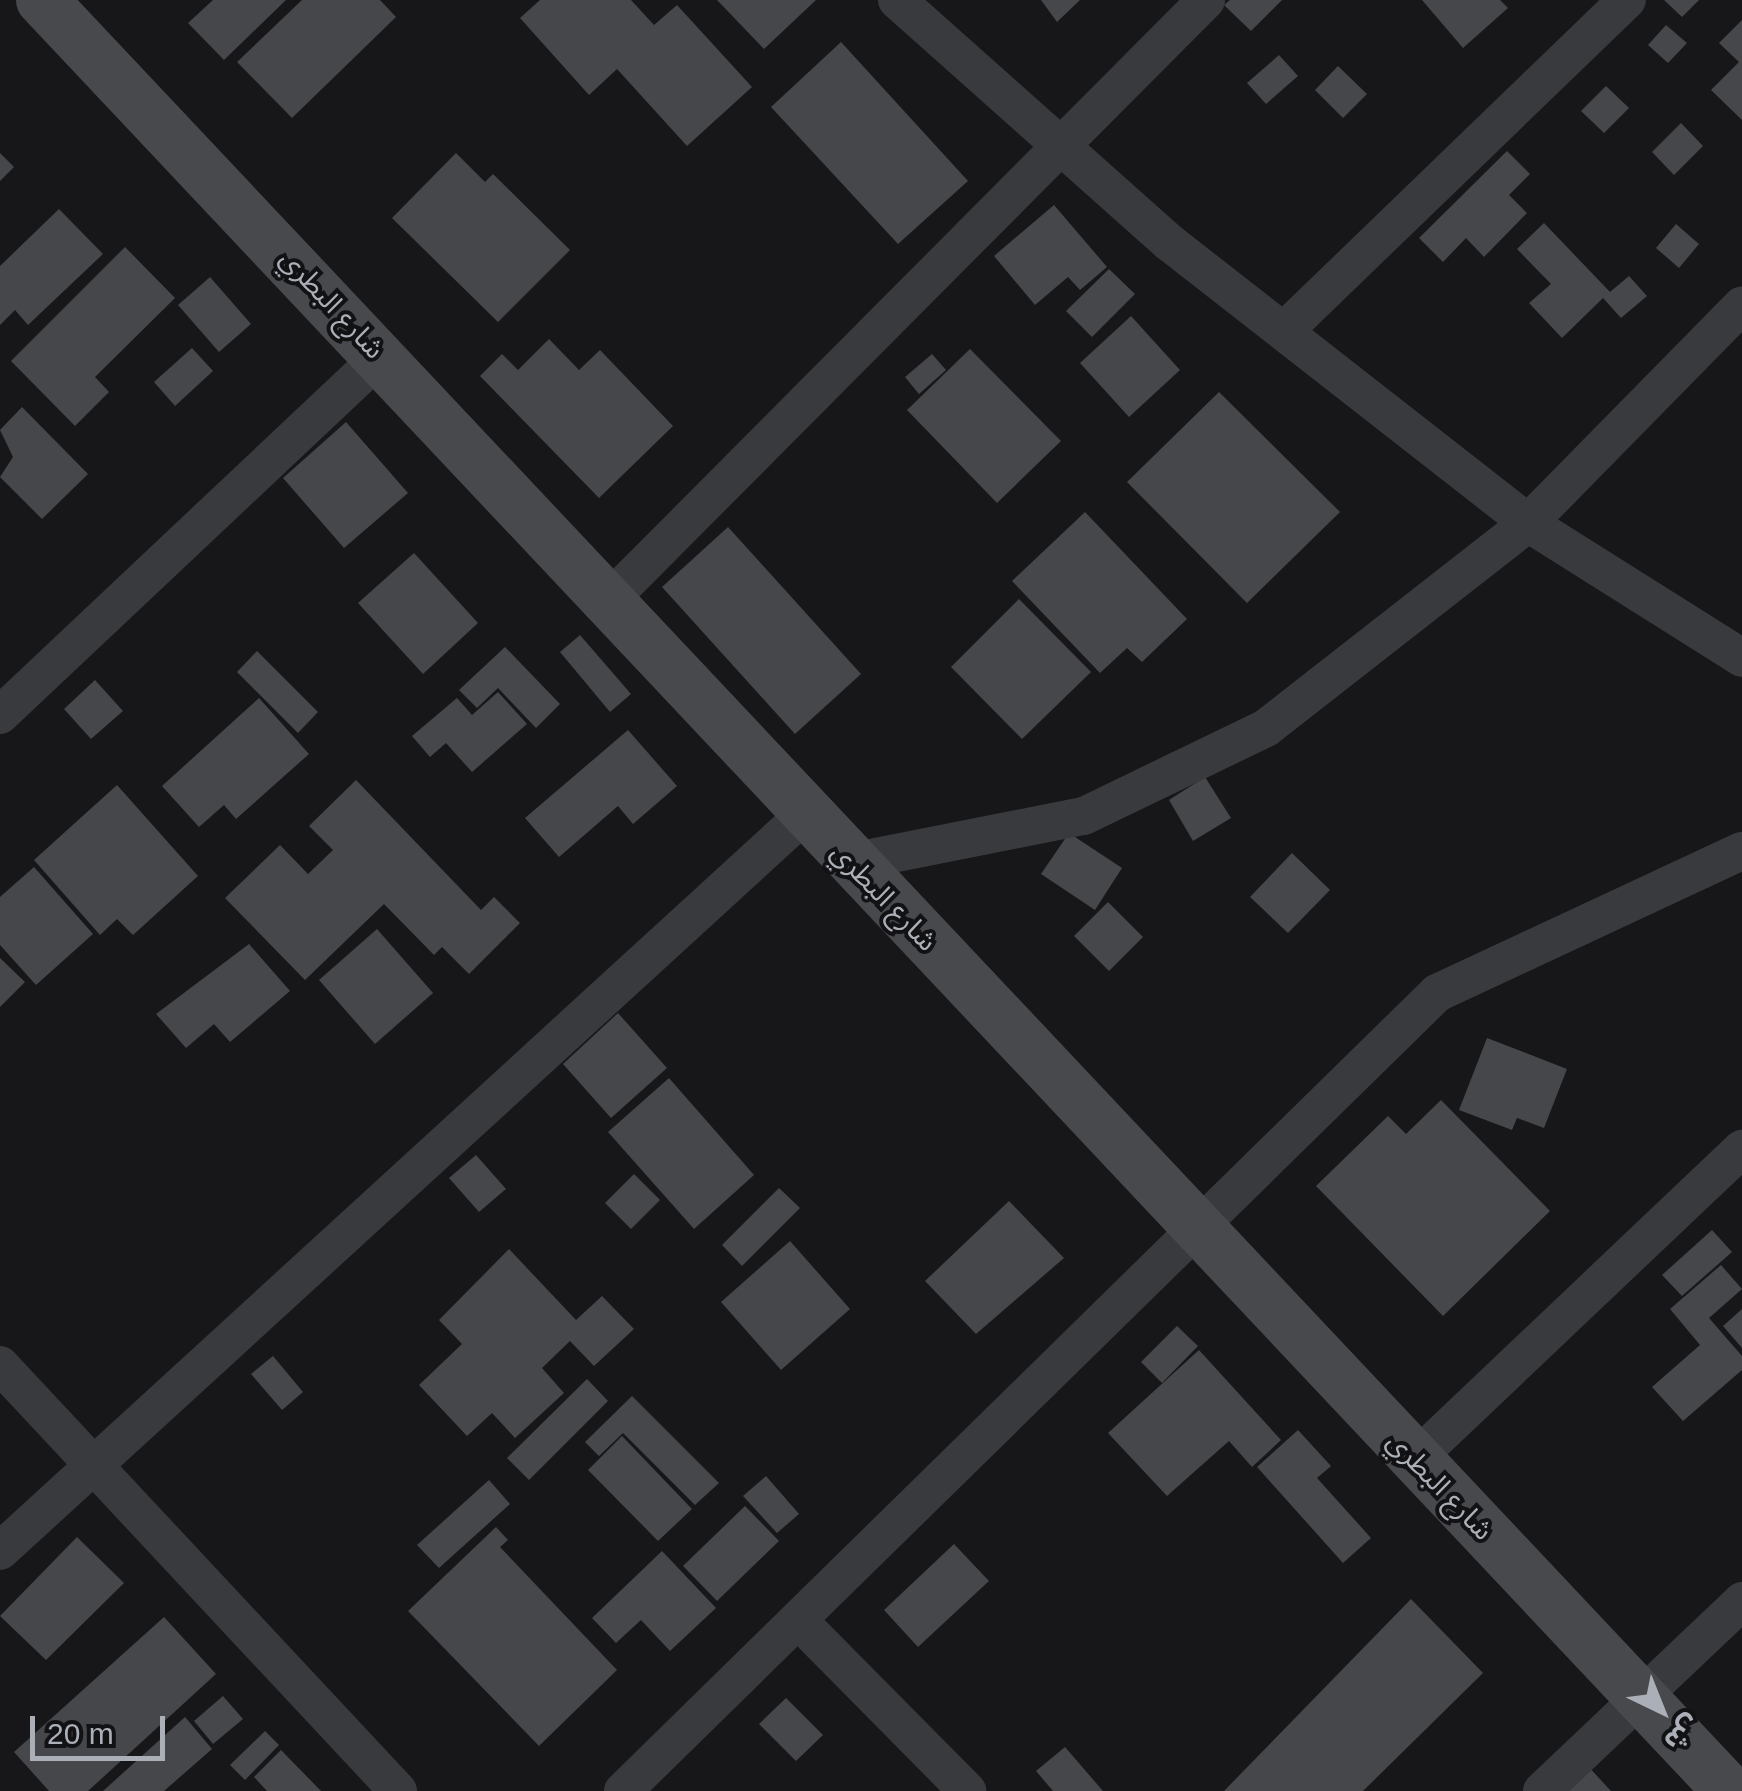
<!DOCTYPE html>
<meta charset="utf-8">
<style>
body{margin:0}
#map{position:relative;width:1742px;height:1791px;overflow:hidden;background:#171719;font-family:Arial,"Noto Sans Arabic",sans-serif}
div>[style]{position:absolute}
[style*='--x']{left:calc(var(--x)*1px);top:calc(var(--y)*1px);width:calc(var(--w)*1px);rotate:calc(var(--a)*1deg)}
.building>*{inset:0;background:#46474b}
.street>*{height:38px;margin:-19px;padding:0 19px;transform-origin:19px;border-radius:19px;background:#393a3d}
.secondary>*{height:52px;margin:-26px;padding:0 26px;transform-origin:26px;border-radius:26px;background:#47494d}
span{translate:-50% -50%;white-space:nowrap;text-align:center;line-height:1.15;-webkit-text-stroke:8px #121214;paint-order:stroke}
.street-label{font-size:28px;color:#abafb7}
.north{position:absolute;left:1612px;top:1661px;width:100px;height:100px;-webkit-text-stroke:8px #121214;paint-order:stroke;rotate:137deg;font-size:28px;font-weight:700;line-height:40px;text-align:center;color:#abafb7}
.north::after{content:'';display:block;margin:auto;width:35px;height:45px;background:#abafb7;clip-path:polygon(50% 0,100% 100%,50% 72%,0 100%)}
.scale{position:absolute;left:30px;top:1716px;width:135px;height:45px;box-sizing:border-box;border:5px solid #abafb7;border-top:0;padding-left:12px;font-size:30px;line-height:35px;white-space:nowrap;color:#abafb7;-webkit-text-stroke:8px #121214;paint-order:stroke}
</style>
<div id="map">
<div class="building">
<div style="clip-path:polygon(213px 0,286px 0,224px 60px,188px 23px)"></div>
<div style="clip-path:polygon(302px 0,380px 0,396px 17px,292px 118px,237px 62px)"></div>
<div style="clip-path:polygon(540px 0,631px 0,654px 25px,677px 5px,752px 87px,687px 146px,617px 69px,589px 95px,520px 18px)"></div>
<div style="clip-path:polygon(717px 0,816px 0,764px 49px)"></div>
<div style="clip-path:polygon(1041px 0,1080px 0,1057px 22px)"></div>
<div style="clip-path:polygon(1230px 0,1282px 0,1251px 31px,1224px 5px)"></div>
<div style="clip-path:polygon(1422px 0,1500px 0,1508px 8px,1463px 48px)"></div>
<div style="clip-path:polygon(1664px 0,1699px 0,1682px 17px)"></div>
<div style="clip-path:polygon(1742px 20px,1742px 120px,1711px 90px,1739px 62px,1719px 43px)"></div>
<div style="clip-path:polygon(1666px 25px,1687px 43px,1668px 63px,1648px 45px)"></div>
<div style="clip-path:polygon(841px 42px,968px 181px,898px 244px,771px 107px)"></div>
<div style="clip-path:polygon(1279px 55px,1298px 76px,1266px 104px,1247px 83px)"></div>
<div style="clip-path:polygon(1338px 66px,1367px 94px,1343px 118px,1315px 90px)"></div>
<div style="clip-path:polygon(1606px 86px,1629px 108px,1604px 133px,1581px 111px)"></div>
<div style="clip-path:polygon(1681px 123px,1703px 146px,1674px 175px,1652px 152px)"></div>
<div style="clip-path:polygon(1507px 151px,1530px 174px,1509px 195px,1527px 213px,1484px 257px,1466px 238px,1443px 262px,1419px 238px)"></div>
<div style="clip-path:polygon(0 153px,14px 167px,0 181px)"></div>
<div style="clip-path:polygon(456px 153px,485px 182px,493px 174px,570px 250px,498px 322px,392px 218px)"></div>
<div style="clip-path:polygon(1054px 205px,1107px 267px,1080px 290px,1068px 277px,1035px 305px,994px 256px)"></div>
<div style="clip-path:polygon(59px 209px,103px 254px,28px 325px,15px 310px,0 325px,0 266px)"></div>
<div style="clip-path:polygon(1544px 223px,1610px 292px,1629px 276px,1647px 296px,1621px 318px,1603px 298px,1562px 338px,1529px 303px,1551px 284px,1517px 249px)"></div>
<div style="clip-path:polygon(1676px 224px,1699px 244px,1679px 268px,1656px 248px)"></div>
<div style="clip-path:polygon(125px 247px,175px 298px,95px 377px,109px 392px,75px 426px,11px 361px)"></div>
<div style="clip-path:polygon(1109px 269px,1135px 294px,1092px 337px,1066px 311px)"></div>
<div style="clip-path:polygon(210px 277px,251px 324px,219px 352px,178px 305px)"></div>
<div style="clip-path:polygon(1131px 316px,1180px 370px,1129px 417px,1080px 363px)"></div>
<div style="clip-path:polygon(549px 339px,579px 370px,600px 350px,673px 426px,599px 498px,480px 376px,502px 354px,518px 370px)"></div>
<div style="clip-path:polygon(192px 348px,213px 371px,175px 406px,154px 382px)"></div>
<div style="clip-path:polygon(970px 349px,1061px 441px,997px 503px,907px 410px)"></div>
<div style="clip-path:polygon(932px 354px,946px 370px,919px 394px,905px 377px)"></div>
<div style="clip-path:polygon(1219px 392px,1340px 512px,1247px 603px,1127px 482px)"></div>
<div style="clip-path:polygon(22px 407px,88px 474px,42px 519px,0 477px,13px 457px,0 430px)"></div>
<div style="clip-path:polygon(346px 422px,408px 493px,344px 548px,283px 478px)"></div>
<div style="clip-path:polygon(1085px 512px,1187px 619px,1142px 662px,1127px 648px,1100px 673px,1012px 581px)"></div>
<div style="clip-path:polygon(728px 527px,861px 674px,795px 734px,662px 587px)"></div>
<div style="clip-path:polygon(414px 553px,478px 623px,423px 674px,358px 603px)"></div>
<div style="clip-path:polygon(1019px 599px,1091px 672px,1022px 739px,951px 667px)"></div>
<div style="clip-path:polygon(580px 635px,631px 694px,610px 712px,560px 652px)"></div>
<div style="clip-path:polygon(505px 647px,560px 704px,536px 728px,498px 688px,477px 708px,459px 690px)"></div>
<div style="clip-path:polygon(257px 651px,318px 712px,298px 733px,237px 672px)"></div>
<div style="clip-path:polygon(95px 680px,123px 711px,91px 739px,64px 709px)"></div>
<div style="clip-path:polygon(498px 692px,527px 724px,472px 772px,446px 743px,430px 757px,412px 736px,457px 698px,472px 715px)"></div>
<div style="clip-path:polygon(259px 698px,309px 754px,236px 819px,224px 805px,199px 827px,162px 786px)"></div>
<div style="clip-path:polygon(628px 730px,677px 786px,633px 824px,618px 806px,559px 857px,525px 818px)"></div>
<div style="clip-path:polygon(1205px 777px,1231px 818px,1193px 841px,1169px 800px)"></div>
<div style="clip-path:polygon(356px 780px,481px 910px,494px 897px,520px 923px,469px 974px,442px 947px,434px 955px,384px 904px,305px 980px,225px 898px,280px 845px,308px 874px,333px 850px,309px 826px)"></div>
<div style="clip-path:polygon(117px 785px,198px 876px,133px 935px,117px 919px,100px 935px,34px 860px)"></div>
<div style="clip-path:polygon(1069px 833px,1122px 868px,1095px 910px,1041px 874px)"></div>
<div style="clip-path:polygon(1292px 853px,1330px 890px,1288px 933px,1250px 897px)"></div>
<div style="clip-path:polygon(34px 867px,93px 934px,36px 985px,0 945px,0 897px)"></div>
<div style="clip-path:polygon(1108px 902px,1143px 937px,1109px 971px,1074px 936px)"></div>
<div style="clip-path:polygon(377px 929px,433px 993px,375px 1044px,319px 980px)"></div>
<div style="clip-path:polygon(249px 944px,290px 991px,230px 1042px,214px 1024px,186px 1048px,156px 1014px)"></div>
<div style="clip-path:polygon(0 958px,25px 982px,0 1007px)"></div>
<div style="clip-path:polygon(618px 1013px,667px 1068px,611px 1118px,563px 1064px)"></div>
<div style="clip-path:polygon(1487px 1038px,1567px 1069px,1544px 1128px,1517px 1118px,1512px 1130px,1459px 1110px)"></div>
<div style="clip-path:polygon(669px 1078px,754px 1175px,694px 1229px,608px 1132px)"></div>
<div style="clip-path:polygon(1441px 1100px,1550px 1211px,1443px 1316px,1316px 1186px,1388px 1116px,1406px 1134px)"></div>
<div style="clip-path:polygon(476px 1155px,506px 1189px,479px 1212px,449px 1178px)"></div>
<div style="clip-path:polygon(634px 1174px,660px 1200px,631px 1229px,605px 1203px)"></div>
<div style="clip-path:polygon(779px 1188px,800px 1208px,742px 1266px,722px 1245px)"></div>
<div style="clip-path:polygon(1009px 1201px,1064px 1258px,976px 1334px,925px 1281px)"></div>
<div style="clip-path:polygon(1712px 1230px,1732px 1252px,1682px 1296px,1662px 1275px)"></div>
<div style="clip-path:polygon(790px 1241px,850px 1309px,781px 1370px,721px 1302px)"></div>
<div style="clip-path:polygon(509px 1249px,576px 1320px,602px 1296px,634px 1329px,594px 1366px,570px 1341px,542px 1368px,564px 1393px,515px 1438px,492px 1413px,467px 1436px,419px 1385px,462px 1344px,439px 1320px)"></div>
<div style="clip-path:polygon(1721px 1265px,1742px 1289px,1709px 1318px,1742px 1356px,1742px 1370px,1683px 1421px,1652px 1387px,1700px 1345px,1670px 1309px)"></div>
<div style="clip-path:polygon(1742px 1309px,1742px 1348px,1723px 1326px)"></div>
<div style="clip-path:polygon(1177px 1326px,1198px 1346px,1162px 1383px,1141px 1362px)"></div>
<div style="clip-path:polygon(1199px 1350px,1281px 1440px,1252px 1467px,1229px 1441px,1167px 1496px,1108px 1433px)"></div>
<div style="clip-path:polygon(273px 1356px,303px 1392px,282px 1410px,251px 1374px)"></div>
<div style="clip-path:polygon(587px 1379px,608px 1401px,529px 1480px,507px 1458px)"></div>
<div style="clip-path:polygon(632px 1396px,719px 1483px,695px 1505px,623px 1433px,599px 1456px,585px 1442px)"></div>
<div style="clip-path:polygon(1298px 1430px,1331px 1466px,1317px 1478px,1371px 1538px,1343px 1563px,1257px 1467px)"></div>
<div style="clip-path:polygon(622px 1436px,692px 1509px,658px 1541px,588px 1470px)"></div>
<div style="clip-path:polygon(766px 1476px,799px 1514px,777px 1533px,743px 1496px)"></div>
<div style="clip-path:polygon(489px 1480px,510px 1504px,439px 1568px,417px 1545px)"></div>
<div style="clip-path:polygon(745px 1506px,779px 1541px,717px 1601px,683px 1566px)"></div>
<div style="clip-path:polygon(496px 1527px,508px 1540px,500px 1547px,617px 1670px,539px 1746px,408px 1611px)"></div>
<div style="clip-path:polygon(77px 1537px,124px 1583px,46px 1660px,0 1616px)"></div>
<div style="clip-path:polygon(954px 1544px,989px 1581px,918px 1647px,884px 1610px)"></div>
<div style="clip-path:polygon(662px 1551px,716px 1608px,670px 1651px,641px 1620px,616px 1643px,592px 1618px)"></div>
<div style="clip-path:polygon(1411px 1599px,1483px 1673px,1363px 1791px,1224px 1791px)"></div>
<div style="clip-path:polygon(164px 1617px,216px 1674px,88px 1791px,49px 1791px,14px 1752px)"></div>
<div style="clip-path:polygon(223px 1696px,243px 1719px,213px 1744px,194px 1721px)"></div>
<div style="clip-path:polygon(786px 1698px,823px 1735px,796px 1761px,759px 1724px)"></div>
<div style="clip-path:polygon(185px 1717px,212px 1749px,164px 1791px,103px 1791px)"></div>
<div style="clip-path:polygon(265px 1731px,279px 1745px,245px 1780px,230px 1765px)"></div>
<div style="clip-path:polygon(1065px 1747px,1103px 1791px,1053px 1791px,1036px 1771px)"></div>
<div style="clip-path:polygon(281px 1750px,321px 1791px,267px 1791px,254px 1777px)"></div>
<div style="clip-path:polygon(1587px 1765px,1611px 1791px,1559px 1791px)"></div>
</div>
<div class="street">
<div style="--x:897;--y:0;--w:365;--a:41.7"></div>
<div style="--x:1170;--y:243;--w:454;--a:38"></div>
<div style="--x:1528;--y:523;--w:253;--a:32.2"></div>
<div style="--x:1286;--y:329;--w:474;--a:-44"></div>
<div style="--x:610;--y:599;--w:845;--a:-45.14"></div>
<div style="--x:0;--y:715;--w:523;--a:-43.3"></div>
<div style="--x:851;--y:862;--w:237;--a:-11.2"></div>
<div style="--x:1084;--y:816;--w:202;--a:-25.8"></div>
<div style="--x:1266;--y:728;--w:333;--a:-38"></div>
<div style="--x:1528;--y:523;--w:305;--a:-45.5"></div>
<div style="--x:0;--y:1365;--w:583;--a:46.95"></div>
<div style="--x:1414;--y:1460;--w:452;--a:-43.5"></div>
<div style="--x:0;--y:1551;--w:1091;--a:-42.47"></div>
<div style="--x:800;--y:1622;--w:238;--a:45.3"></div>
<div style="--x:623;--y:1791;--w:1140;--a:-44.43"></div>
<div style="--x:1437;--y:993;--w:336;--a:-25"></div>
<div style="--x:1542;--y:1791;--w:276;--a:-43.5"></div>
</div>
<div class="secondary">
<div style="--x:42;--y:0;--w:2460;--a:46.71"></div>
</div>
<div class="street-label">
<span style="left:332px;top:304px;rotate:47deg">شارع البطري</span>
<span style="left:884px;top:897px;rotate:46deg">شارع البطري</span>
<span style="left:1440px;top:1486px;rotate:46deg">شارع البطري</span>
</div>
<div class="north">ش</div>
<div class="scale">20 m</div>
</div>
